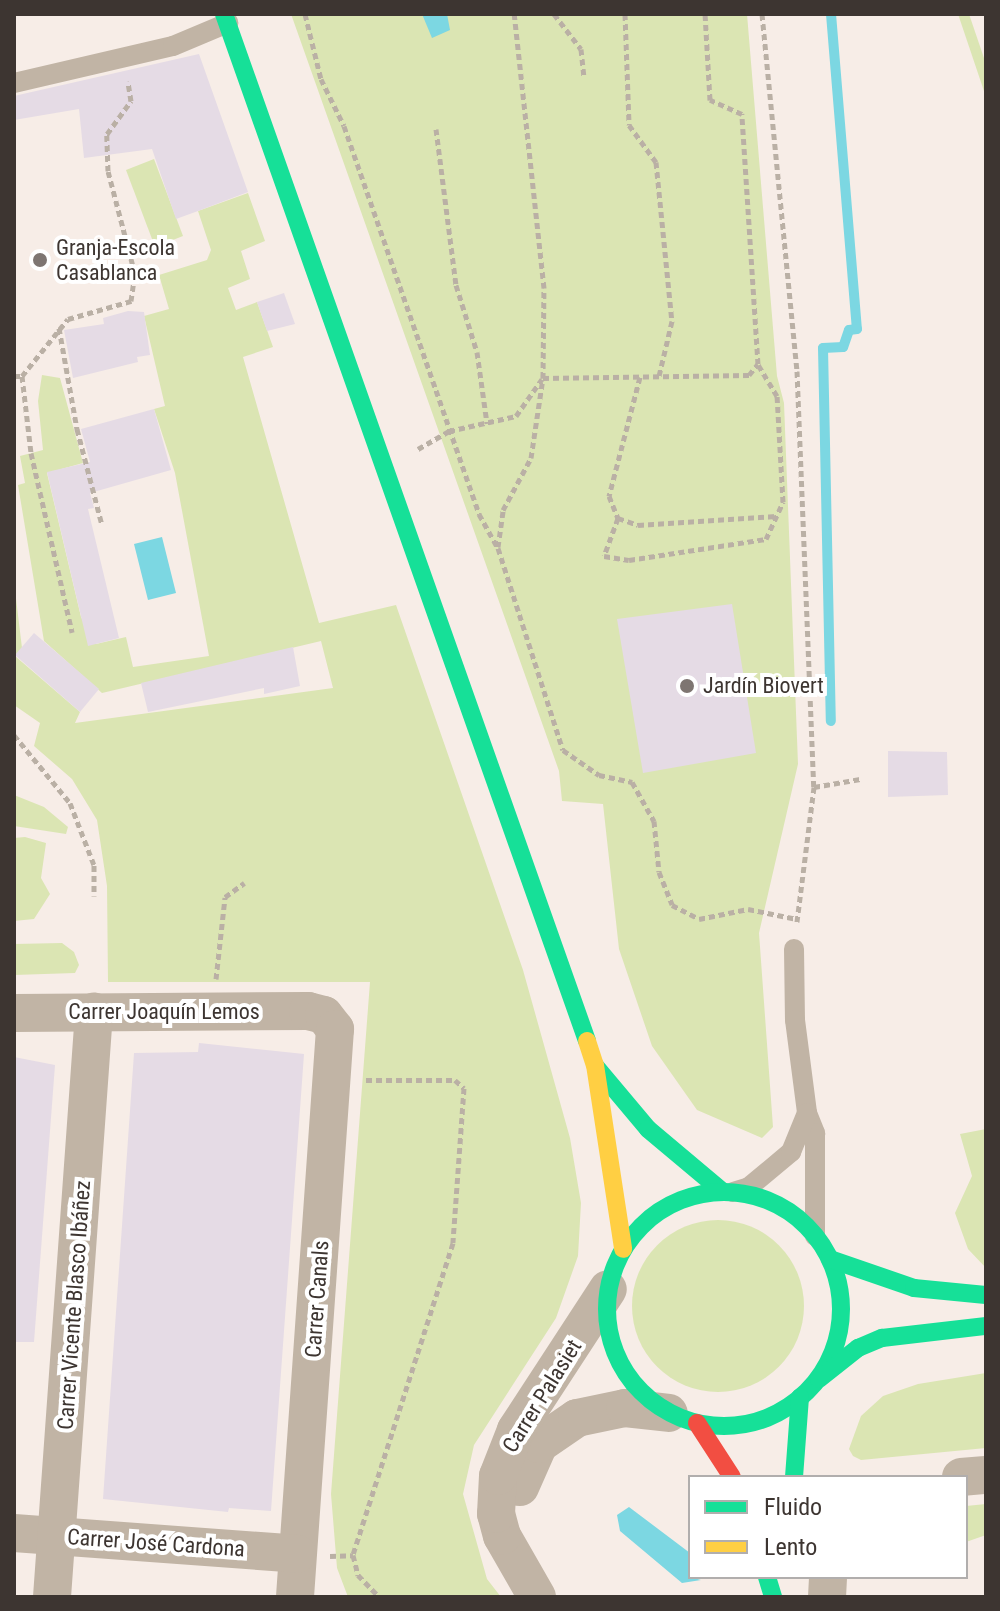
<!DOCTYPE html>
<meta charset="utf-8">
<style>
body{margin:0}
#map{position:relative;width:1000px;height:1611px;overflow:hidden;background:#f7ede7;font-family:"Roboto Condensed",sans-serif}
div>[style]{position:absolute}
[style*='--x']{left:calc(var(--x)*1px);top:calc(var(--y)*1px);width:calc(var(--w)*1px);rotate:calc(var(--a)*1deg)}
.green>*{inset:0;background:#dbe5b3}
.round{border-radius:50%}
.water>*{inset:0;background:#7cd7e2}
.stream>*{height:10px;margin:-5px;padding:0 5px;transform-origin:5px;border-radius:5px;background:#7cd7e2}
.building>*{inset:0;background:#e5dbe5}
.path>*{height:5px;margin-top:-2.5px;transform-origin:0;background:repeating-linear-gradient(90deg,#bab0a5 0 6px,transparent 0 10px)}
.lane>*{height:20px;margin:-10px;padding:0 10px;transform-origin:10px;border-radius:10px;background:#c1b4a5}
.street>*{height:38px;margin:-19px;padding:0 19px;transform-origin:19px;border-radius:19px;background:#c1b4a5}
.fast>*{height:18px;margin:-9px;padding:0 9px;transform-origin:9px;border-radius:9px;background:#16e098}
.fast>.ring{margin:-9px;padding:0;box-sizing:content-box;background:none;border:18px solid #16e098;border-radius:50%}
.slow>*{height:18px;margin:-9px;padding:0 9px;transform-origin:9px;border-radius:9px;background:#ffcf43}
.jam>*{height:18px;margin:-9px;padding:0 9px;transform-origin:9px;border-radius:9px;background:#f24e42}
.dots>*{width:22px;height:22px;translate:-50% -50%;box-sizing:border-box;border:4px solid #fff;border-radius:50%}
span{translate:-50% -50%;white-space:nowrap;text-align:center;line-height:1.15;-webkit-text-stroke:8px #fff;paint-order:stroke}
.poi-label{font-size:22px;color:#3d3531}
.left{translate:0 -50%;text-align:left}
.street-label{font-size:22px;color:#3d3531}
.frame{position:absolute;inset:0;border:16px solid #3d3531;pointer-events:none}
.legend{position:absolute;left:688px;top:1475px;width:280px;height:104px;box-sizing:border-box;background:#fff;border:2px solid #b1aead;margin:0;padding:10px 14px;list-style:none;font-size:24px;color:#3d3531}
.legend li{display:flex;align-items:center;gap:16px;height:40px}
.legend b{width:40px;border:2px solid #b1aead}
</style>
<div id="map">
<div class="green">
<div style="clip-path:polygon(291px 14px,747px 14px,777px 376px,784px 403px,798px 764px,759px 933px,773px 1127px,762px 1138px,697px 1110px,652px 1046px,619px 949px,603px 804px,562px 801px,559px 771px)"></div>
<div style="clip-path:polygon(958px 14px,969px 14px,986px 64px,986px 97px)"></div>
<div style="clip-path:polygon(154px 159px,183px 236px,155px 247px,126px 170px)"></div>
<div style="clip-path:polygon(248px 193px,265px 241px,241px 251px,250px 279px,228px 288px,236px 310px,257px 302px,273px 347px,243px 357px,319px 623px,396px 605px,523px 970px,570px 1138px,581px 1203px,578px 1256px,556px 1318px,474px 1445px,463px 1494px,487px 1579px,501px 1597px,348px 1597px,337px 1568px,331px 1494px,370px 982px,108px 982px,107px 886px,97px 820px,72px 779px,34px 746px,40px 723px,14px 705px,14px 582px,22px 648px,15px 656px,80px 712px,75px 723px,333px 688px,321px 641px,102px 693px,44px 641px,18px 485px,25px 483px,20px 456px,43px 450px,38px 401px,42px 375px,60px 378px,83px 463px,47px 473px,81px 617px,96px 644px,126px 637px,133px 667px,209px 656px,175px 473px,154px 409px,165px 406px,144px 316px,169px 309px,159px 275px,207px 260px,211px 250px,198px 211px)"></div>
<div style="clip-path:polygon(14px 795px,44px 807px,68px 827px,66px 834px,14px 826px)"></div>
<div style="clip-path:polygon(25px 837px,46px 843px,41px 878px,50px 894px,34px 919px,14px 921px,14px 838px)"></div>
<div style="clip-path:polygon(62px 943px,74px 952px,79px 965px,75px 973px,14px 975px,14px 944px)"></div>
<div style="clip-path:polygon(986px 1129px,986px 1268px,968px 1249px,955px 1213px,972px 1176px,960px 1134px)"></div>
<div class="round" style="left:632px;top:1220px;width:172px;height:172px"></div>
<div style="clip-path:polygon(986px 1373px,986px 1448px,861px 1460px,853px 1456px,849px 1449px,861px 1416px,883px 1396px,918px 1384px)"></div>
<div style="clip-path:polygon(986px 1504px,986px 1535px,966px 1542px,966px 1506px)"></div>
</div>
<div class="water">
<div style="clip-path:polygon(422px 14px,447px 14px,450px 30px,432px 38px)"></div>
<div style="clip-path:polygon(162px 537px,176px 593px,148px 600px,134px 544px)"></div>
<div style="clip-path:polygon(629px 1507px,690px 1553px,690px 1577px,701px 1580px,682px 1583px,620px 1531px,617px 1515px)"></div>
</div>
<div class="stream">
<div style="--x:831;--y:14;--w:316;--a:85.3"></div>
<div style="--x:857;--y:329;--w:8;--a:173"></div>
<div style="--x:849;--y:330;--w:18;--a:109"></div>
<div style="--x:843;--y:347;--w:20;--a:177"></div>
<div style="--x:823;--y:348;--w:373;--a:88.8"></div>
</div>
<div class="building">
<div style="clip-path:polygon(199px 54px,248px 192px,198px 211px,176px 219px,152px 149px,84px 158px,79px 109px,14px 120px,14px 96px)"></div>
<div style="clip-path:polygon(284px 293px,295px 324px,267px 331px,257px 302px)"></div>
<div style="clip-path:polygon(128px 311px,144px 312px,150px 355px,137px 357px,138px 362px,73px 378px,64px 330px,104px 324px,103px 318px)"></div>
<div style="clip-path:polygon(154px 409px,171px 470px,90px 493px,94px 508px,88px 509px,119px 638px,88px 646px,47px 472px,90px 462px,81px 429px)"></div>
<div style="clip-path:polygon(732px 604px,756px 753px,643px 773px,617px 619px)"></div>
<div style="clip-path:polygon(34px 633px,99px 689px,80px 712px,15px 655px)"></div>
<div style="clip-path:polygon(293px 647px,300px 686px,264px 694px,264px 688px,148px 712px,141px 683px)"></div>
<div style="clip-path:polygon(888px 751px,947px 752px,948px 795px,888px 797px)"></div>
<div style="clip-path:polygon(199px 1043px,304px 1054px,271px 1511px,229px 1508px,228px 1512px,103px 1499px,134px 1053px,198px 1052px)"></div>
<div style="clip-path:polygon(14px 1057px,55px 1065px,34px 1342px,14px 1342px)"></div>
</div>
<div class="path">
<div style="--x:305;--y:14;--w:67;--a:76.2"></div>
<div style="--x:321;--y:79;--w:52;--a:63.9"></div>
<div style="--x:344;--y:126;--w:411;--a:70.8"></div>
<div style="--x:479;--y:514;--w:39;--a:61"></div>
<div style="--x:498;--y:548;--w:212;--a:72.2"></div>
<div style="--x:563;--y:750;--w:44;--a:34.8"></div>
<div style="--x:599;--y:775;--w:34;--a:12"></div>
<div style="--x:632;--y:782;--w:45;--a:60.6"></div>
<div style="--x:654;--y:821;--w:51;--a:84.4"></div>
<div style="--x:659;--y:872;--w:35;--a:68"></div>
<div style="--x:672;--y:905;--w:30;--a:27"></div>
<div style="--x:699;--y:919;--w:50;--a:-11.5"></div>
<div style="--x:748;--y:909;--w:50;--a:11.5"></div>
<div style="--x:554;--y:14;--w:44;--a:52.4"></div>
<div style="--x:581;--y:49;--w:27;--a:84"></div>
<div style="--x:625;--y:14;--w:111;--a:87.9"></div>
<div style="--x:629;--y:125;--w:46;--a:53.9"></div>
<div style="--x:656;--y:162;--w:160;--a:84.3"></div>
<div style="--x:672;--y:321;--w:57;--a:103.3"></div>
<div style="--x:762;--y:14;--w:359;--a:84.4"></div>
<div style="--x:797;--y:371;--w:416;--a:87.7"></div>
<div style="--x:814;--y:787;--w:136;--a:97.2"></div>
<div style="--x:436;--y:129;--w:157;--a:82.7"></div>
<div style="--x:456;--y:285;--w:70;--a:72.6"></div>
<div style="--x:477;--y:352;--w:72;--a:82"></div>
<div style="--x:59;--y:328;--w:103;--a:79.9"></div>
<div style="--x:77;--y:429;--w:99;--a:75.4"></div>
<div style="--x:14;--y:376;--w:8;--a:0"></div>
<div style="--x:22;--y:376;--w:73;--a:-51.1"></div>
<div style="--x:68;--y:319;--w:66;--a:-15.9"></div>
<div style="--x:131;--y:301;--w:27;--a:-82"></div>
<div style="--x:135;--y:274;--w:106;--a:-104.7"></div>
<div style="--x:108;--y:171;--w:37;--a:-92"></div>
<div style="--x:107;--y:134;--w:41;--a:-54"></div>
<div style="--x:131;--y:101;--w:20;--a:-99"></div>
<div style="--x:22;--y:376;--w:78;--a:83.3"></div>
<div style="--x:31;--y:453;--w:184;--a:77.1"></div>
<div style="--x:640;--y:377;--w:123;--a:104.6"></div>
<div style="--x:609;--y:496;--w:24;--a:68"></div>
<div style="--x:618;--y:518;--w:21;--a:19"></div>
<div style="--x:638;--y:525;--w:138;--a:-3.7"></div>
<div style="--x:543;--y:378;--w:206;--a:-0.8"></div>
<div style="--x:749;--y:375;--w:14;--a:-51"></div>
<div style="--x:758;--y:364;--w:251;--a:-93.7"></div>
<div style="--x:742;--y:114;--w:35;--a:-156"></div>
<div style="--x:710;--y:100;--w:86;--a:-93.3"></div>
<div style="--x:418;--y:449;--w:36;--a:-30"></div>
<div style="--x:449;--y:431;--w:69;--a:-12.6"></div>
<div style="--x:516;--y:416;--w:45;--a:-54.9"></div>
<div style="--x:618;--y:518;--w:40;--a:110.2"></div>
<div style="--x:604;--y:556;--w:25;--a:9"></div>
<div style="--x:629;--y:560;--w:139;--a:-8.7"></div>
<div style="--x:766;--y:539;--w:41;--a:-65.3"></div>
<div style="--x:783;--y:502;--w:106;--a:-93.2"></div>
<div style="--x:777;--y:396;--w:37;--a:-121"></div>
<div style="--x:498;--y:547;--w:37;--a:-82"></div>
<div style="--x:503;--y:510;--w:59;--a:-61.7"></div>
<div style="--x:531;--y:458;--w:81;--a:-81.5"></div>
<div style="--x:543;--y:378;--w:90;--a:-89.4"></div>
<div style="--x:544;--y:288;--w:276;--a:-96.2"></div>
<div style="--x:14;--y:735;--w:88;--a:50.5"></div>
<div style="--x:70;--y:803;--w:66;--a:68.8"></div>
<div style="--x:94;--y:865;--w:31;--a:90"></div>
<div style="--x:814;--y:787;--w:47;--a:-9.9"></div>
<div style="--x:216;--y:979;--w:82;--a:-83.7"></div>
<div style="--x:225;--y:897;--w:24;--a:-36"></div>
<div style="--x:366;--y:1080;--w:89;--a:0"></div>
<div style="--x:455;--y:1080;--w:12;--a:42"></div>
<div style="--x:464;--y:1088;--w:155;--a:94.1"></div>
<div style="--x:453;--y:1243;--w:328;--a:107.8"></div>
<div style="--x:353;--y:1555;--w:21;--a:76"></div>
<div style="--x:358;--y:1575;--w:30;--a:46"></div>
<div style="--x:330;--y:1556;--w:23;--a:-2"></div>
</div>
<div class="lane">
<div style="--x:14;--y:83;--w:163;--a:-13.1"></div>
<div style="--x:173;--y:46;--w:60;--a:-22.7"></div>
<div style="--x:794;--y:949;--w:71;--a:89.2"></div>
<div style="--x:795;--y:1020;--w:94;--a:82.6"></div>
<div style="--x:807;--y:1113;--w:22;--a:68"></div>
<div style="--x:815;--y:1133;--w:103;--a:90"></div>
<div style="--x:733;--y:1192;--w:17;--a:-17"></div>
<div style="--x:749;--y:1187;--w:55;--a:-39.8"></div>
<div style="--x:791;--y:1152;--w:42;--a:-67.7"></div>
</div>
<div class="street">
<div style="--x:14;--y:1013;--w:294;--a:-0.4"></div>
<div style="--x:308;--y:1011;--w:16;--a:14"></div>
<div style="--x:324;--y:1015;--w:18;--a:52"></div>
<div style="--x:335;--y:1029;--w:569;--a:94.03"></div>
<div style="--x:961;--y:1477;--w:25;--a:-5"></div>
<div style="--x:520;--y:1487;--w:47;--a:-66.2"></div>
<div style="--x:539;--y:1444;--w:46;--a:-34.4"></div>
<div style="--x:577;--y:1418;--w:49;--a:-11.8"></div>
<div style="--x:625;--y:1408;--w:44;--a:6.5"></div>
<div style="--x:14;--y:1533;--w:284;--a:4.2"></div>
<div style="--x:52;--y:1597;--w:587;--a:-85.89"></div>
<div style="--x:537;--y:1597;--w:70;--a:-119.8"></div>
<div style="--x:502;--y:1536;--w:23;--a:-105"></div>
<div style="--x:496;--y:1514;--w:38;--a:-87"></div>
<div style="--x:498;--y:1476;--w:49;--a:-68.6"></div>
<div style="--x:516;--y:1430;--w:168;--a:-56.9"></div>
<div style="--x:827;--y:1597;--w:20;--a:-87"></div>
</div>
<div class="fast">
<div style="--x:224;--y:14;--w:1089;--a:70.53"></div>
<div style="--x:596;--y:1067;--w:81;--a:50"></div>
<div style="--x:648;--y:1129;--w:97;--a:40"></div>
<div class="ring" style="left:607px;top:1192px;width:216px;height:216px"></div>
<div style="--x:830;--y:1259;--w:89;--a:19"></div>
<div style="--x:914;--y:1288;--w:72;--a:5.6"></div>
<div style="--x:819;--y:1379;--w:50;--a:-38.5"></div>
<div style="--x:858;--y:1348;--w:26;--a:-23"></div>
<div style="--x:882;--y:1338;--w:105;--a:-6.6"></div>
<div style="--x:794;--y:1477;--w:80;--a:-85.7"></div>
<div style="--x:767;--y:1577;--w:21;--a:73"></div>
</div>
<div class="slow">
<div style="--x:587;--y:1041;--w:25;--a:72"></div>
<div style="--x:595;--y:1065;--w:186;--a:81.3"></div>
</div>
<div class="jam">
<div style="--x:697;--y:1423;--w:64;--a:57.1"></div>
</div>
<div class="dots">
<div style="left:40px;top:260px;background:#7e7571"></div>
<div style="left:687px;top:686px;background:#7e7571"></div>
</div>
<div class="poi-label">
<span class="left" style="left:56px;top:260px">Granja-Escola<br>Casablanca</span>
<span class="left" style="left:703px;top:686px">Jardín Biovert</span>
</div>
<div class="street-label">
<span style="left:164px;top:1012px">Carrer Joaquín Lemos</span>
<span style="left:317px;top:1299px;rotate:-86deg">Carrer Canals</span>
<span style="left:74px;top:1305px;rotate:-86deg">Carrer Vicente Blasco Ibáñez</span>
<span style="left:542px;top:1396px;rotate:-58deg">Carrer Palasiet</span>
<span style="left:156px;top:1543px;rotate:4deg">Carrer José Cardona</span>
</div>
<div class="frame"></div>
<ul class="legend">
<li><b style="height:10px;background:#16e098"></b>Fluido</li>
<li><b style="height:10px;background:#ffcf43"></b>Lento</li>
</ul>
</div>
